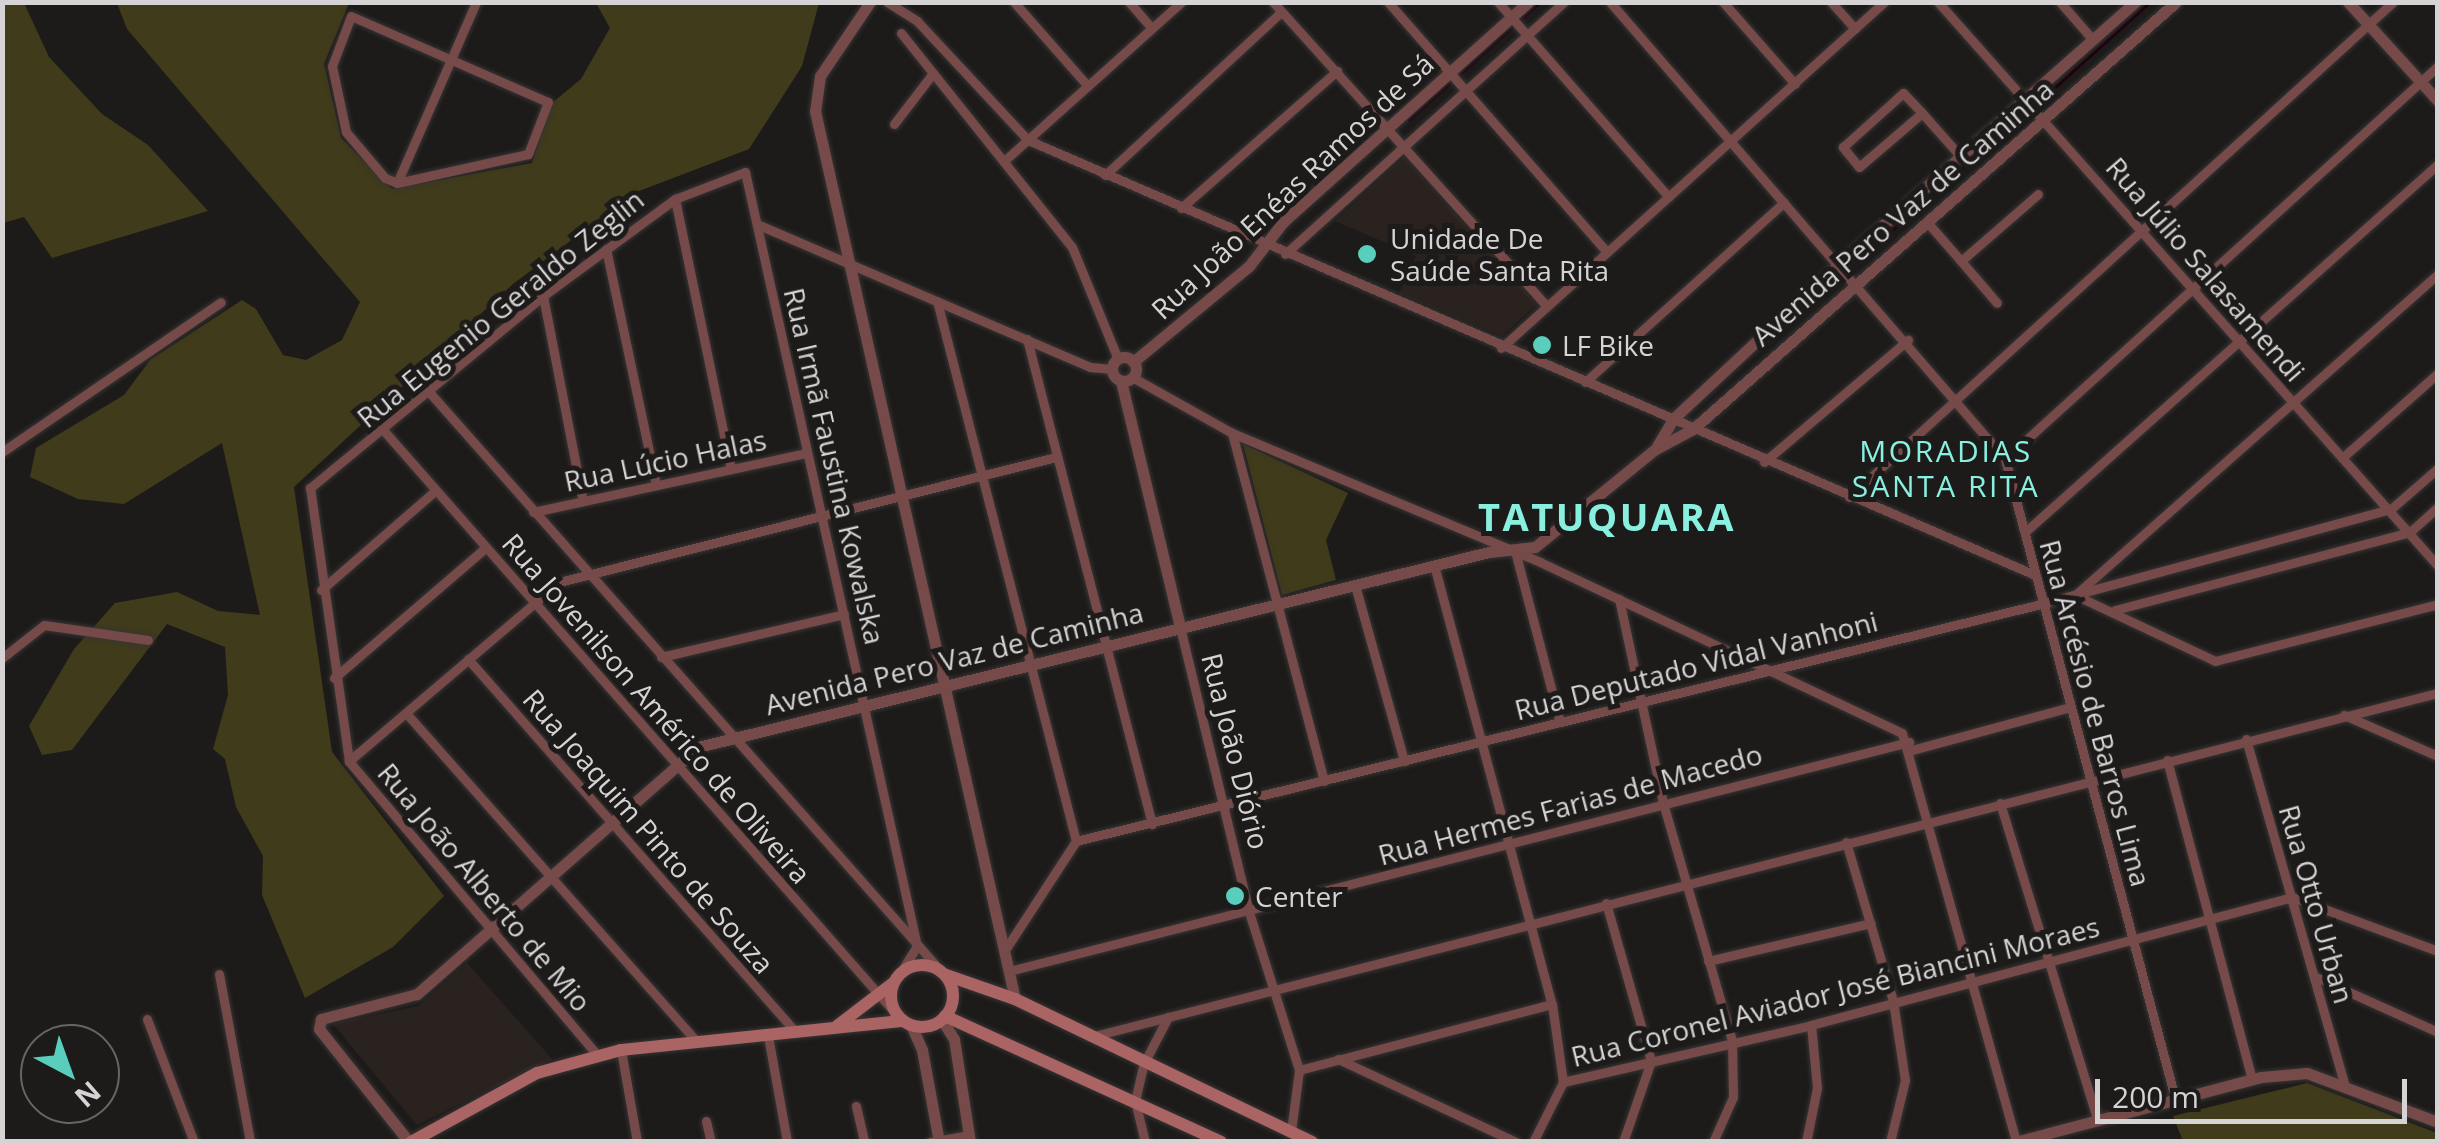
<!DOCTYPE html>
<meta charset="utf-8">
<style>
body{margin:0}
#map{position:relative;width:2440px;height:1144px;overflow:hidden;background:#1d1b1a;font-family:"Open Sans",sans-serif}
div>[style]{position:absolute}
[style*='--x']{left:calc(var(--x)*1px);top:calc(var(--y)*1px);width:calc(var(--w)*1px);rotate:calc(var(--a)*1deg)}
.built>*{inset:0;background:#2a221e}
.green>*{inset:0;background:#403b1b}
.stream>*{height:2.5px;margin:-1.25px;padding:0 1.25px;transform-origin:1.25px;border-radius:1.25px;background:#1f000d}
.roads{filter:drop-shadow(0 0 2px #373534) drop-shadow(0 0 2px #373534)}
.minor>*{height:9px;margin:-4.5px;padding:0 4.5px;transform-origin:4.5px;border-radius:4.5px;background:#774a4a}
.tertiary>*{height:11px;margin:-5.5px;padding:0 5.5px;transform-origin:5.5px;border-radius:5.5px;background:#774a4a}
.tertiary>.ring{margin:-5.5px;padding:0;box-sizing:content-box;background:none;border:11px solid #774a4a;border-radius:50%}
.secondary>*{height:12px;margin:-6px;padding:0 6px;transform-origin:6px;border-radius:6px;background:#ab6464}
.secondary>.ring{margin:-6px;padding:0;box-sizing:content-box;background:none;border:12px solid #ab6464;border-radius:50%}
.dots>*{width:28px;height:28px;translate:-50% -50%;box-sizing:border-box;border:5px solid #1d1b1a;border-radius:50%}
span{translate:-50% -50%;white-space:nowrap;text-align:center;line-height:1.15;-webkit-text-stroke:10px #1d1b1a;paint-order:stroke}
.street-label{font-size:28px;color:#d5d3d3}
.poi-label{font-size:28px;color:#d5d3d3}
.left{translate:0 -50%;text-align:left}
.neighbourhood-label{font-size:30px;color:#89f0e0;letter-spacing:2.5px}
.district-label{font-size:38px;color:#89f0e0;font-weight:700;letter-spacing:2.5px}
.frame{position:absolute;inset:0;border:5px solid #d5d3d3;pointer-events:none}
.north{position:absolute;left:20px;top:1024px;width:100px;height:100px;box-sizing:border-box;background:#1d1b1a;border:2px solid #676564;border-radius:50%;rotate:139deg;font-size:28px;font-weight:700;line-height:40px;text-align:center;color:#d5d3d3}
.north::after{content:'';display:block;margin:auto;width:35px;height:45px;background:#5acebd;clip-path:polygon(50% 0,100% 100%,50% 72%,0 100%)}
.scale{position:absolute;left:2095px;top:1079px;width:312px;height:45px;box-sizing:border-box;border:5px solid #d5d3d3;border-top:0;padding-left:12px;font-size:30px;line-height:35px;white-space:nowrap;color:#d5d3d3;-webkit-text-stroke:8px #1d1b1a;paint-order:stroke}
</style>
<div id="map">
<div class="built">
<div style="clip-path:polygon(1404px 157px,1537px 304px,1502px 336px,1399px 293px,1416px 256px,1335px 221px)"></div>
<div style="clip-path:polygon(467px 963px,552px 1059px,417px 1125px,333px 1024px,418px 1006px)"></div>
</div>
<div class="green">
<div style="clip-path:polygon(3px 2px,24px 3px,49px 57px,102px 114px,148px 145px,208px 211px,52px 258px,24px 217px,3px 223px)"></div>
<div style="clip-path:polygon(117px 3px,349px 3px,324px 64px,341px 138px,392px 189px,532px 163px,552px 103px,581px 79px,610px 28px,596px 3px,819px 3px,802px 66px,749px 149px,634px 193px,513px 284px,294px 487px,332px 752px,444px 896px,393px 947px,305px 998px,262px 895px,263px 856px,236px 807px,225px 759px,213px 749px,228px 695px,225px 647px,167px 624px,72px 750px,42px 755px,29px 726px,74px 649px,115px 603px,177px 592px,218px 611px,260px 615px,222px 443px,124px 504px,78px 499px,30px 477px,36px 448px,124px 395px,150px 360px,242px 300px,256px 309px,283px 355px,306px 360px,342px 340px,360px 302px,127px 29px)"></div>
<div style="clip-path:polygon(1243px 444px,1348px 493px,1326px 540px,1336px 580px,1282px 595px)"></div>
<div style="clip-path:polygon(2307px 1083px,2437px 1133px,2437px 1141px,2183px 1141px,2173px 1116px)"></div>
</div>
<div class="stream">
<div style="--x:1458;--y:76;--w:110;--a:-42.1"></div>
<div style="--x:2044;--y:97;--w:142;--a:-41.9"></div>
<div style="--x:1409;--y:120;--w:58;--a:-42.2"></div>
<div style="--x:1867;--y:252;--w:211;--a:-41.5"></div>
</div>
<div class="roads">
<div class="minor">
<div style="--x:887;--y:2;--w:36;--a:32"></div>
<div style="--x:917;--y:21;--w:163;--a:47"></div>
<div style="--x:1028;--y:140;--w:1097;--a:23.36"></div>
<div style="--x:1014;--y:2;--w:111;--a:48.7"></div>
<div style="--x:1129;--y:2;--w:35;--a:49"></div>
<div style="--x:1273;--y:2;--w:409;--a:48"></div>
<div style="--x:1388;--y:2;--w:332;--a:48.8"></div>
<div style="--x:1498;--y:2;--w:259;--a:48.8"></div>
<div style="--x:1610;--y:2;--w:604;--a:49.16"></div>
<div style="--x:2005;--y:459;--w:661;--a:75.1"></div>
<div style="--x:1723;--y:2;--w:109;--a:48.7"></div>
<div style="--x:1831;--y:2;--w:36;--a:48"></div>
<div style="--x:1938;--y:2;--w:754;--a:48.44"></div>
<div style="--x:2060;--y:2;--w:50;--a:49"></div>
<div style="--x:351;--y:16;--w:215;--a:23.6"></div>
<div style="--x:548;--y:102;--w:56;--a:111"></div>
<div style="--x:528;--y:154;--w:134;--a:167.5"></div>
<div style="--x:397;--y:183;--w:13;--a:-157"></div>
<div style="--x:385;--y:178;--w:60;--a:-130.3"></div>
<div style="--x:346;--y:132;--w:67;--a:-102"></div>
<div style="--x:332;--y:66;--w:53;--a:-69.2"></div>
<div style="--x:901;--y:33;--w:274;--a:51.4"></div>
<div style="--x:1072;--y:247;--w:121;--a:67.7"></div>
<div style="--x:1922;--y:113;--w:83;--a:139.4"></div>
<div style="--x:1859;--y:167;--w:26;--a:-129"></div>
<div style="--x:1843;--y:147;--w:81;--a:-42"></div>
<div style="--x:1903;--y:93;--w:28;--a:46"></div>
<div style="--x:1922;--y:113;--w:59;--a:48.4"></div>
<div style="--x:894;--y:124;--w:64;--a:-52.6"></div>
<div style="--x:1004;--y:161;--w:238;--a:-41.9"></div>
<div style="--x:1105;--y:175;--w:240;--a:-42.8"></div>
<div style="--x:397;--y:183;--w:197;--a:-66.4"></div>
<div style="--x:675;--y:199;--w:276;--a:78.3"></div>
<div style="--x:1181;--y:208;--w:208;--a:-41.3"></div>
<div style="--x:1927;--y:222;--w:52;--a:48.9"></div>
<div style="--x:1961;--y:261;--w:102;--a:-41"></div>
<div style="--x:759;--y:225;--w:360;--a:23.2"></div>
<div style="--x:1090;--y:367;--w:22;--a:5"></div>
<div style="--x:606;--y:249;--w:241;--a:78"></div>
<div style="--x:1285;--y:254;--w:376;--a:-42.1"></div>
<div style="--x:1961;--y:261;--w:55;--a:49.4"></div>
<div style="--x:2438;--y:274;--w:485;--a:138.5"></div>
<div style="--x:2075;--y:595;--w:155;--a:25.2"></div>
<div style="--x:2215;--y:661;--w:230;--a:-14.3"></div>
<div style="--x:543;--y:296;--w:209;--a:79"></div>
<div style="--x:937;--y:301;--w:558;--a:75.57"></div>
<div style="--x:1027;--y:339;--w:501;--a:75.55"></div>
<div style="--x:1501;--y:348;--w:516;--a:-42.09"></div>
<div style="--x:1132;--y:377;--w:115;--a:29.2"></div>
<div style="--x:1232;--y:433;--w:334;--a:22.7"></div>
<div style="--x:1540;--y:562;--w:400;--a:25.3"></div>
<div style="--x:1902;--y:733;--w:424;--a:74.4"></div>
<div style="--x:1585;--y:382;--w:268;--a:-42.1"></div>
<div style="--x:430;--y:393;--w:769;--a:48.53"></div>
<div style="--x:385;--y:432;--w:773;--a:48.72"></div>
<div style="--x:1232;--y:433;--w:360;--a:75.2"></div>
<div style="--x:2;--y:452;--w:265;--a:-34.4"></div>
<div style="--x:2342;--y:458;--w:128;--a:-41.5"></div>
<div style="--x:2005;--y:459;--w:585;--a:-42.23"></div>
<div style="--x:1764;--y:462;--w:189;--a:-40.3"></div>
<div style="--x:1849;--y:497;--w:736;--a:-42.3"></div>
<div style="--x:533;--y:512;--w:280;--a:-12.2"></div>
<div style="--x:2025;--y:532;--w:553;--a:-41.7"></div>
<div style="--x:1515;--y:551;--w:177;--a:75.3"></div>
<div style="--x:1434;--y:565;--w:455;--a:75"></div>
<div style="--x:1552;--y:1004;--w:79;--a:82"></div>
<div style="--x:1563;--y:1082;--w:67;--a:116.6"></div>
<div style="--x:1355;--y:585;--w:183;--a:74.4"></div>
<div style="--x:321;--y:590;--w:151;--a:-41"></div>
<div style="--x:1619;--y:599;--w:209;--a:77.8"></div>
<div style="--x:1663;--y:803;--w:247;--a:73.8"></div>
<div style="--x:1732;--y:1040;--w:57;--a:89"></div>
<div style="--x:1733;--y:1097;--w:49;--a:114"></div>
<div style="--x:2115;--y:610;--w:305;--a:-14.8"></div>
<div style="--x:2410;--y:532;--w:38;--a:-42"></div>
<div style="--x:1180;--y:627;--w:290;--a:76.4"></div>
<div style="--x:1248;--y:909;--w:169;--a:72.4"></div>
<div style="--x:1299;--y:1070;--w:63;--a:97.4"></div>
<div style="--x:661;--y:657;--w:188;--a:-13.2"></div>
<div style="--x:2;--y:658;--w:53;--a:-38.2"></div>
<div style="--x:44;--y:625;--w:105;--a:8.2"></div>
<div style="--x:468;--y:659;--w:497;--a:48.7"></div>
<div style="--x:334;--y:678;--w:199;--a:-40.7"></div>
<div style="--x:406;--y:713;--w:439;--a:48.5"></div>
<div style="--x:2344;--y:715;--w:103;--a:23.6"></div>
<div style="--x:2246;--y:739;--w:357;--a:74.1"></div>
<div style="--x:1912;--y:750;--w:161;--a:-15.2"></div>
<div style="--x:2167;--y:760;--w:330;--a:75.1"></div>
<div style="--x:349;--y:761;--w:276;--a:-40.4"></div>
<div style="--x:559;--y:582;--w:508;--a:-14.12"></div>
<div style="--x:2000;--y:803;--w:331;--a:72.9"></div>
<div style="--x:1846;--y:842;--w:166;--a:73.5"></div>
<div style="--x:1893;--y:1001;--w:80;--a:81.4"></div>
<div style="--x:1905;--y:1080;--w:64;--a:103.6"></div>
<div style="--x:1606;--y:903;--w:164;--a:74.1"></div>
<div style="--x:1651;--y:1061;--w:86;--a:109.1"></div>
<div style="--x:1005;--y:950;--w:130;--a:-56.9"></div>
<div style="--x:1076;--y:841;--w:994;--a:-13.8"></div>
<div style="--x:2041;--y:604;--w:363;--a:-15.2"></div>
<div style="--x:2391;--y:509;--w:62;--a:-41.1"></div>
<div style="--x:1708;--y:961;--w:167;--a:-13.1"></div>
<div style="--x:1009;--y:971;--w:929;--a:-14.28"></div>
<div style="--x:219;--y:974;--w:171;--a:79.5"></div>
<div style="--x:2316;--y:977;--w:134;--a:24.3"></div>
<div style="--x:147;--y:1019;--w:132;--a:69.1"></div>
<div style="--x:768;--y:1036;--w:108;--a:79.8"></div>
<div style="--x:1094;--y:1036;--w:1387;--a:-14.32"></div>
<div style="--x:621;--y:1050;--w:93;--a:80.1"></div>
<div style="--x:598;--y:1056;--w:386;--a:-130.2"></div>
<div style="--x:349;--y:761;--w:276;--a:-98.1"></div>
<div style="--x:310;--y:488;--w:302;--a:-39.5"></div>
<div style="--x:543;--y:296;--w:164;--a:-36.3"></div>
<div style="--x:675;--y:199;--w:75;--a:-21.1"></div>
<div style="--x:745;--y:172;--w:793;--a:77.47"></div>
<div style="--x:917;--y:946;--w:31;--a:122"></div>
<div style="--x:1338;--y:1059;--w:196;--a:25"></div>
<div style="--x:1299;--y:1070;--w:261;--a:-14.6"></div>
<div style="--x:1563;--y:1082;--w:254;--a:-12.9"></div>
<div style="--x:1811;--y:1025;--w:498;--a:-14.9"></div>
<div style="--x:2292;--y:897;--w:156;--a:20.3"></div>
<div style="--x:856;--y:1106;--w:37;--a:77"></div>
<div style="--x:706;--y:1121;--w:22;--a:77"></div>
<div style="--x:930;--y:1142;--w:40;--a:-10"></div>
<div style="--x:1145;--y:1142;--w:42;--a:-103.7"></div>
<div style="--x:1135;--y:1101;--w:39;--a:-77"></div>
<div style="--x:1144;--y:1063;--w:52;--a:-62.4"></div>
<div style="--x:1806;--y:1142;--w:55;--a:-78.5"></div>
<div style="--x:1817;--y:1088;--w:63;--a:-95.4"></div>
</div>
<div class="tertiary">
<div style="--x:870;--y:2;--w:89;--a:124"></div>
<div style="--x:820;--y:76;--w:35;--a:98"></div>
<div style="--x:815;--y:111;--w:910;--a:77.31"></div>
<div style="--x:2348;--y:2;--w:134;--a:47.7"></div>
<div class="ring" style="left:1112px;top:357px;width:13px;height:13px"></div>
<div style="--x:1133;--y:362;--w:151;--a:-39.6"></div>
<div style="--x:1249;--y:266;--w:56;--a:-52.3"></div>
<div style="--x:1283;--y:222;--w:329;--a:-41.9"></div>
<div style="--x:1121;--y:381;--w:253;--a:76.5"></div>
<div style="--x:1657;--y:446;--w:33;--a:-59"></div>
<div style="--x:1674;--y:418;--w:227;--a:-43"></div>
<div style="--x:1840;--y:263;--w:394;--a:-41.5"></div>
<div style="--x:942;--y:1020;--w:22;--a:58"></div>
<div style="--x:954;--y:1039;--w:104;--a:81.2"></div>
<div style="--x:911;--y:1025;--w:27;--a:66"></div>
<div style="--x:922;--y:1050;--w:94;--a:79.5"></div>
<div style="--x:409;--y:1142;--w:144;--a:-128.5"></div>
<div style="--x:319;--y:1029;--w:10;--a:-79"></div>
<div style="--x:321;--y:1019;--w:99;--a:-14.6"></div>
<div style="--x:417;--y:994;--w:374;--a:-41.3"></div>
<div style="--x:698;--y:747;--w:815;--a:-13.85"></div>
<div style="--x:1489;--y:552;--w:46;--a:-6.2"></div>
<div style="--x:1535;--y:547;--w:154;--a:-39.2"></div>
<div style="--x:1654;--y:450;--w:44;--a:-28.3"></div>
<div style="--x:1693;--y:429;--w:645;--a:-41.48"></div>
<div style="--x:2015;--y:1142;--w:254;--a:-14.8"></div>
<div style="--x:2261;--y:1077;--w:46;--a:-5"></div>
<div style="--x:2307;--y:1073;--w:140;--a:20.5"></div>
</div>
<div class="secondary">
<div class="ring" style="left:891px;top:965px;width:50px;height:50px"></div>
<div style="--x:946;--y:975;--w:73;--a:19.2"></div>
<div style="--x:1015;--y:999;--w:330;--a:25.7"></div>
<div style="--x:945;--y:1016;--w:303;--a:24.5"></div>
<div style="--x:837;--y:1026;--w:69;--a:-37.4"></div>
<div style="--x:411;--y:1142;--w:144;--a:-28.7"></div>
<div style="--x:537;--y:1073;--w:87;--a:-15.3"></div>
<div style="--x:621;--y:1050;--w:283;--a:-5.9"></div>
</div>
</div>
<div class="dots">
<div style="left:1367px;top:254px;background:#5acebd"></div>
<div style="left:1542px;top:345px;background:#5acebd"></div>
<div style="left:1235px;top:896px;background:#5acebd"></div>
</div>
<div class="street-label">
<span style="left:1292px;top:186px;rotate:-43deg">Rua João Enéas Ramos de Sá</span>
<span style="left:1902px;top:212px;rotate:-41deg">Avenida Pero Vaz de Caminha</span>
<span style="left:2206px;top:269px;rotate:49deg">Rua Júlio Salasamendi</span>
<span style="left:500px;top:308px;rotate:-39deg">Rua Eugenio Geraldo Zeglin</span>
<span style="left:665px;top:460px;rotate:-12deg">Rua Lúcio Halas</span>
<span style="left:835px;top:466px;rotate:77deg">Rua Irmã Faustina Kowalska</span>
<span style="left:954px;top:658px;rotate:-14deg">Avenida Pero Vaz de Caminha</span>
<span style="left:1696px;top:665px;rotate:-14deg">Rua Deputado Vidal Vanhoni</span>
<span style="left:657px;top:708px;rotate:49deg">Rua Jovenilson Américo de Oliveira</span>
<span style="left:2096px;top:713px;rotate:75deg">Rua Arcésio de Barros Lima</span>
<span style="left:1236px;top:751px;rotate:76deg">Rua João Diório</span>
<span style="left:1570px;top:804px;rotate:-15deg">Rua Hermes Farias de Macedo</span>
<span style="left:649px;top:831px;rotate:49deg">Rua Joaquim Pinto de Souza</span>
<span style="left:485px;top:887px;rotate:50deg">Rua João Alberto de Mio</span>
<span style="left:2317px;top:904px;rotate:74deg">Rua Otto Urban</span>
<span style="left:1835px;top:991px;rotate:-14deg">Rua Coronel Aviador José Biancini Moraes</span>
</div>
<div class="poi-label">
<span class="left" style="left:1390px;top:254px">Unidade De<br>Saúde Santa Rita</span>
<span class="left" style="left:1562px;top:345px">LF Bike</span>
<span class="left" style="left:1255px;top:896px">Center</span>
</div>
<div class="neighbourhood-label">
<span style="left:1946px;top:468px">MORADIAS<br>SANTA RITA</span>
</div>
<div class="district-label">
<span style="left:1607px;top:517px">TATUQUARA</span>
</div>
<div class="frame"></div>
<div class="north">N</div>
<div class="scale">200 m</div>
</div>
